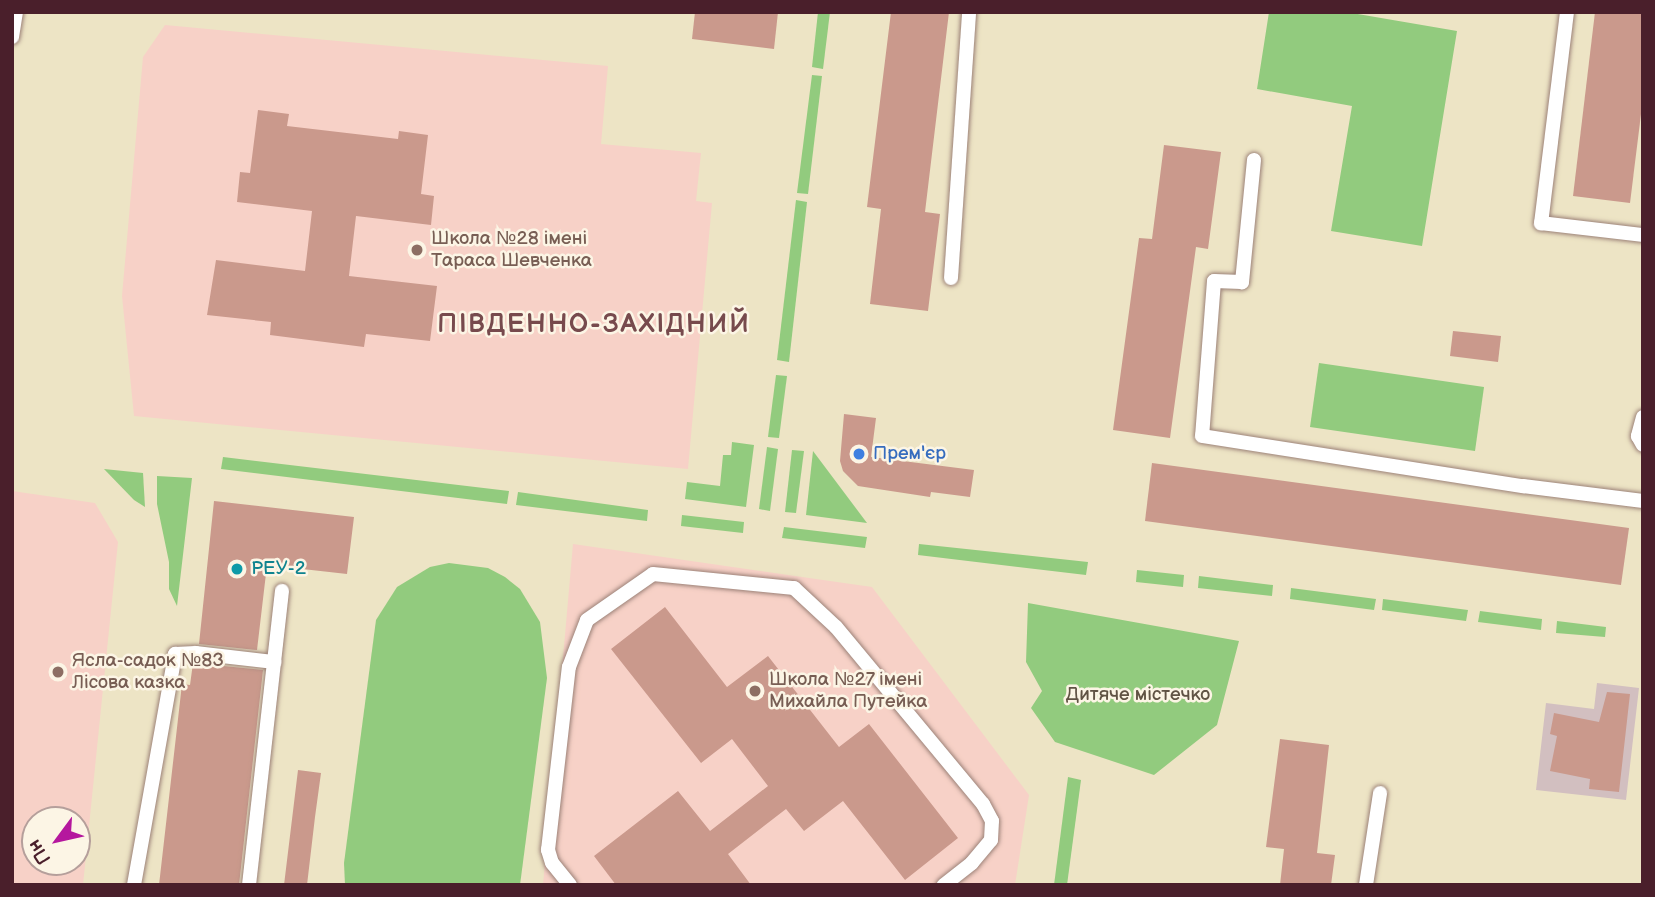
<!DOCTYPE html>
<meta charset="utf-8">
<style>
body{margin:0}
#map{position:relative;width:1655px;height:897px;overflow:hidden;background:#ede4c5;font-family:"Balsamiq Sans",sans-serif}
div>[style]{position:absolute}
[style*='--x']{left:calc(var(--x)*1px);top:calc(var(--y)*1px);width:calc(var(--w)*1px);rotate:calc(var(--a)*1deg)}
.built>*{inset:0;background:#f7d1c7}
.industrial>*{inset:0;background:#d2bfc0}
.green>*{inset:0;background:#92cb7e}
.building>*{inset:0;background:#ca998c}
.roads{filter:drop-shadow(0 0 2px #9c8278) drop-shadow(0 0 2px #9c8278)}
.service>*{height:14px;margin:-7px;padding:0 7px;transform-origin:7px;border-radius:7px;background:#fff}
.dots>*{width:19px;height:19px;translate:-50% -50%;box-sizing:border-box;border:4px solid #fcf5e5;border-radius:50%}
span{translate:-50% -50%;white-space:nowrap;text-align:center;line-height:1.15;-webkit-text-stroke:5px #fcf5e5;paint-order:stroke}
.education-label{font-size:19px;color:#785e54}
.left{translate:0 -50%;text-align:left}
.shop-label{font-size:19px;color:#366cbe}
.culture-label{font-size:19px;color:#0d838f}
.park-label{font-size:19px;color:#605344}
.district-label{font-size:26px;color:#774a4d;font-weight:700;letter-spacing:2px}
.frame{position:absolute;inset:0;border:14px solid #4a1f2b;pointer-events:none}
.north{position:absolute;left:21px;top:806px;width:70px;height:70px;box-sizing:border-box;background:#fcf5e5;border:2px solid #b59f9b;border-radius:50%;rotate:237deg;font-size:19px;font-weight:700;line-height:28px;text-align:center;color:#4a1f2b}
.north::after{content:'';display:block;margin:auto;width:24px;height:32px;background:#b5179e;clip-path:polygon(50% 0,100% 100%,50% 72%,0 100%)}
</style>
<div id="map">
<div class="built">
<div style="clip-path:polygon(165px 25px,608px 66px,601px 144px,701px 153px,696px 201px,712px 203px,688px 469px,134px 416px,122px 296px,143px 57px)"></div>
<div style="clip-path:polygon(evenodd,12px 491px,95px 503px,118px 542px,83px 885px,12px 885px,12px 491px,35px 820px,77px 820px,77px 862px,35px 862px,35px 820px)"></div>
<div style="clip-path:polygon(573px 544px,872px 587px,1029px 795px,1015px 885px,543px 885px)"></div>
</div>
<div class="industrial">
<div style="clip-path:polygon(1597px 683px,1639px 688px,1626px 800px,1536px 790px,1546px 703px,1594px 709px)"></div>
</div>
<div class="green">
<div style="clip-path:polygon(818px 12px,830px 12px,823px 69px,812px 67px)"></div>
<div style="clip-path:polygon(1269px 12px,1346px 12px,1457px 31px,1422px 246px,1331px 231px,1352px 106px,1257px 89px)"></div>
<div style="clip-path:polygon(812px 75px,822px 76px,808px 194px,797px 193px)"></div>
<div style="clip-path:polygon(796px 200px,807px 202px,789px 362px,777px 360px)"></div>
<div style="clip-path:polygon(1319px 363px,1484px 387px,1475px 451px,1310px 427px)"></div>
<div style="clip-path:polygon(776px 375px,787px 376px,779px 438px,768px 437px)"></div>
<div style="clip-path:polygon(732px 442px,754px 445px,746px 507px,685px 499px,687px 482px,720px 486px,723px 455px,731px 455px)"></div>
<div style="clip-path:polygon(767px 447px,778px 449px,770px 511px,759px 509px)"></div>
<div style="clip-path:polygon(792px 450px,804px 451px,796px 513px,785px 512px)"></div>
<div style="clip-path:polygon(813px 451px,867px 523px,806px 515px)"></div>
<div style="clip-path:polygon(223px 457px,509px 491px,507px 504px,221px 469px)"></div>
<div style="clip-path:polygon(104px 469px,143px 473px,145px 507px,134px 500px)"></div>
<div style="clip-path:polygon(157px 476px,192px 478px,177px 606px,169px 589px,169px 562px,157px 504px)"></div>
<div style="clip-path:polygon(518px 492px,648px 510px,647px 521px,516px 505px)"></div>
<div style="clip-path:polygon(682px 515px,744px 522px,743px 533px,681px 526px)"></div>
<div style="clip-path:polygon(784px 527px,867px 537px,865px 548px,782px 538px)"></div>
<div style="clip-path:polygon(919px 544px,1088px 562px,1086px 575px,918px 555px)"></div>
<div style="clip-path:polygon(449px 563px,488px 568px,505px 577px,520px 589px,540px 622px,547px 678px,520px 885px,345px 885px,344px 863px,376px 620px,397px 587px,430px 567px)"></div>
<div style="clip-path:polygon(1137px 570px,1184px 575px,1183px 587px,1136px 582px)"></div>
<div style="clip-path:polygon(1199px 576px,1273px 585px,1272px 596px,1198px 588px)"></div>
<div style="clip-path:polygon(1291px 588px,1376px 599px,1374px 610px,1290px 599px)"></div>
<div style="clip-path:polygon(1383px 599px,1468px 610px,1466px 621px,1382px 610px)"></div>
<div style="clip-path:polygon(1028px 603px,1239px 641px,1217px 725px,1154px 775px,1055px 742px,1031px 708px,1042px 691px,1026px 662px)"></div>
<div style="clip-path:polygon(1480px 611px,1542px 619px,1541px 630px,1478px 622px)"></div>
<div style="clip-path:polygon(1557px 621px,1606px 627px,1605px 637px,1556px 633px)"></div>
<div style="clip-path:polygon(1068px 777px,1081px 780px,1067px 885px,1054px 885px)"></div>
</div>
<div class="building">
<div style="clip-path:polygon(695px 12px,778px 12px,774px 49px,692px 39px)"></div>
<div style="clip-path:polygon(891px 12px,949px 12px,925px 212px,940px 214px,928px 311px,870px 304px,881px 209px,867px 207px)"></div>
<div style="clip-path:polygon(1595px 12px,1643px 12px,1643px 98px,1630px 203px,1573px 196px)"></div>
<div style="clip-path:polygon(258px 110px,289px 114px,287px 126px,398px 139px,399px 131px,428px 135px,421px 194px,434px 196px,431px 225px,356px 216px,349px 276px,437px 286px,430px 341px,366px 334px,364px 347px,270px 335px,271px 322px,207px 315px,216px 260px,305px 271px,312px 211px,237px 202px,240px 172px,250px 173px)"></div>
<div style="clip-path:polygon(1164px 145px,1221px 152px,1208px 249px,1196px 247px,1170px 438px,1113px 430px,1139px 238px,1152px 239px)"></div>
<div style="clip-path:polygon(1453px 331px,1501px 336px,1498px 362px,1450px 356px)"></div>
<div style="clip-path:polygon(844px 414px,876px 418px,871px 457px,974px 470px,970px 497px,931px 492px,930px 497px,858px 486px,843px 471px,840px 461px)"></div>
<div style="clip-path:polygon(1152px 463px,1629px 528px,1621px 585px,1145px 521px)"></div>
<div style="clip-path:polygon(214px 501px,354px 517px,347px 574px,267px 565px,257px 650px,199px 644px)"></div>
<div style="clip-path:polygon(665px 607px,727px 687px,768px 656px,839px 747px,869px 724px,958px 838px,905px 880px,843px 801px,804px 831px,786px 809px,728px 854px,751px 885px,616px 885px,594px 856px,678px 791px,710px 831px,768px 786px,732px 739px,701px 763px,611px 649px)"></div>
<div style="clip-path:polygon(193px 663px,263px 670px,239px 885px,159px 885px,182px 684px,190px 685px)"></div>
<div style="clip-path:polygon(1607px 692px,1630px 694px,1619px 792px,1589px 789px,1590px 779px,1550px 771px,1557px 736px,1550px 734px,1554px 713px,1599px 722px)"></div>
<div style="clip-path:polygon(1280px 739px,1329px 745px,1317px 853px,1335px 855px,1331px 885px,1280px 885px,1284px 849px,1266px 847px)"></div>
<div style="clip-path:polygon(298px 770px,321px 773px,315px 817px,307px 885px,284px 885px)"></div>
</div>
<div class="roads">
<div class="service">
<div style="--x:1567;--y:12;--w:213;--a:97"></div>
<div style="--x:1541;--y:223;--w:103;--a:6.7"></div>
<div style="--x:12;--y:37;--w:25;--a:-81"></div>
<div style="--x:1254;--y:160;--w:123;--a:95.6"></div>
<div style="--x:1242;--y:282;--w:28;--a:-178"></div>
<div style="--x:1214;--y:281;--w:155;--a:94.4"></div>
<div style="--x:1202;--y:436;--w:325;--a:8.9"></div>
<div style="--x:1523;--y:486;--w:121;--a:7.1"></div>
<div style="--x:951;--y:278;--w:267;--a:-86.1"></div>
<div style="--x:1643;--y:417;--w:20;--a:105"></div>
<div style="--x:1638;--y:436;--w:10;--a:61"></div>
<div style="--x:134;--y:885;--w:235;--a:-79.9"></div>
<div style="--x:175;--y:654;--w:21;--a:-3"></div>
<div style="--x:196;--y:653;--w:79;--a:6.6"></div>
<div style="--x:249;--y:885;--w:296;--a:-83.6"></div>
<div style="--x:570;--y:885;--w:28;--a:-129"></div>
<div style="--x:552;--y:863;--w:14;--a:-107"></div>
<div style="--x:548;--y:850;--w:184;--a:-83.5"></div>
<div style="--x:569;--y:667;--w:50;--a:-69"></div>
<div style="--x:587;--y:620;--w:80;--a:-34.9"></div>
<div style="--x:653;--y:574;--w:142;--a:5.7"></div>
<div style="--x:794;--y:588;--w:57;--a:42.9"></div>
<div style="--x:836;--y:627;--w:230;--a:50.3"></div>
<div style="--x:983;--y:804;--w:19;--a:62"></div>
<div style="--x:992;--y:821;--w:19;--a:93"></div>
<div style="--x:991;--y:840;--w:30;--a:130"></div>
<div style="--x:972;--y:863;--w:36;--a:142"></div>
<div style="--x:1366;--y:885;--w:93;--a:-81.3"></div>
</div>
</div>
<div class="dots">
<div style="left:417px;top:250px;background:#8d6e63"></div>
<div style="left:859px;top:454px;background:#3f7fe0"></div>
<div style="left:237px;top:569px;background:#0f9aa8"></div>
<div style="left:58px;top:672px;background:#8d6e63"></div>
<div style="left:755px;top:691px;background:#8d6e63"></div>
</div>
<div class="education-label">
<span class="left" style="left:431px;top:250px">Школа №28 імені<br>Тараса Шевченка</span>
<span class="left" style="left:72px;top:672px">Ясла-садок №83<br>Лісова казка</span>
<span class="left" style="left:769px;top:691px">Школа №27 імені<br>Михайла Путейка</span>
</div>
<div class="shop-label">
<span class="left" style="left:873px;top:454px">Прем'єр</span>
</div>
<div class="culture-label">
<span class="left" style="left:251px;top:569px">РЕУ-2</span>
</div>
<div class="park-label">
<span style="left:1138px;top:695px">Дитяче містечко</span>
</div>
<div class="district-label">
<span style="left:594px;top:325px">ПІВДЕННО-ЗАХІДНИЙ</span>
</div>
<div class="frame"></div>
<div class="north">Пн</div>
</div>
